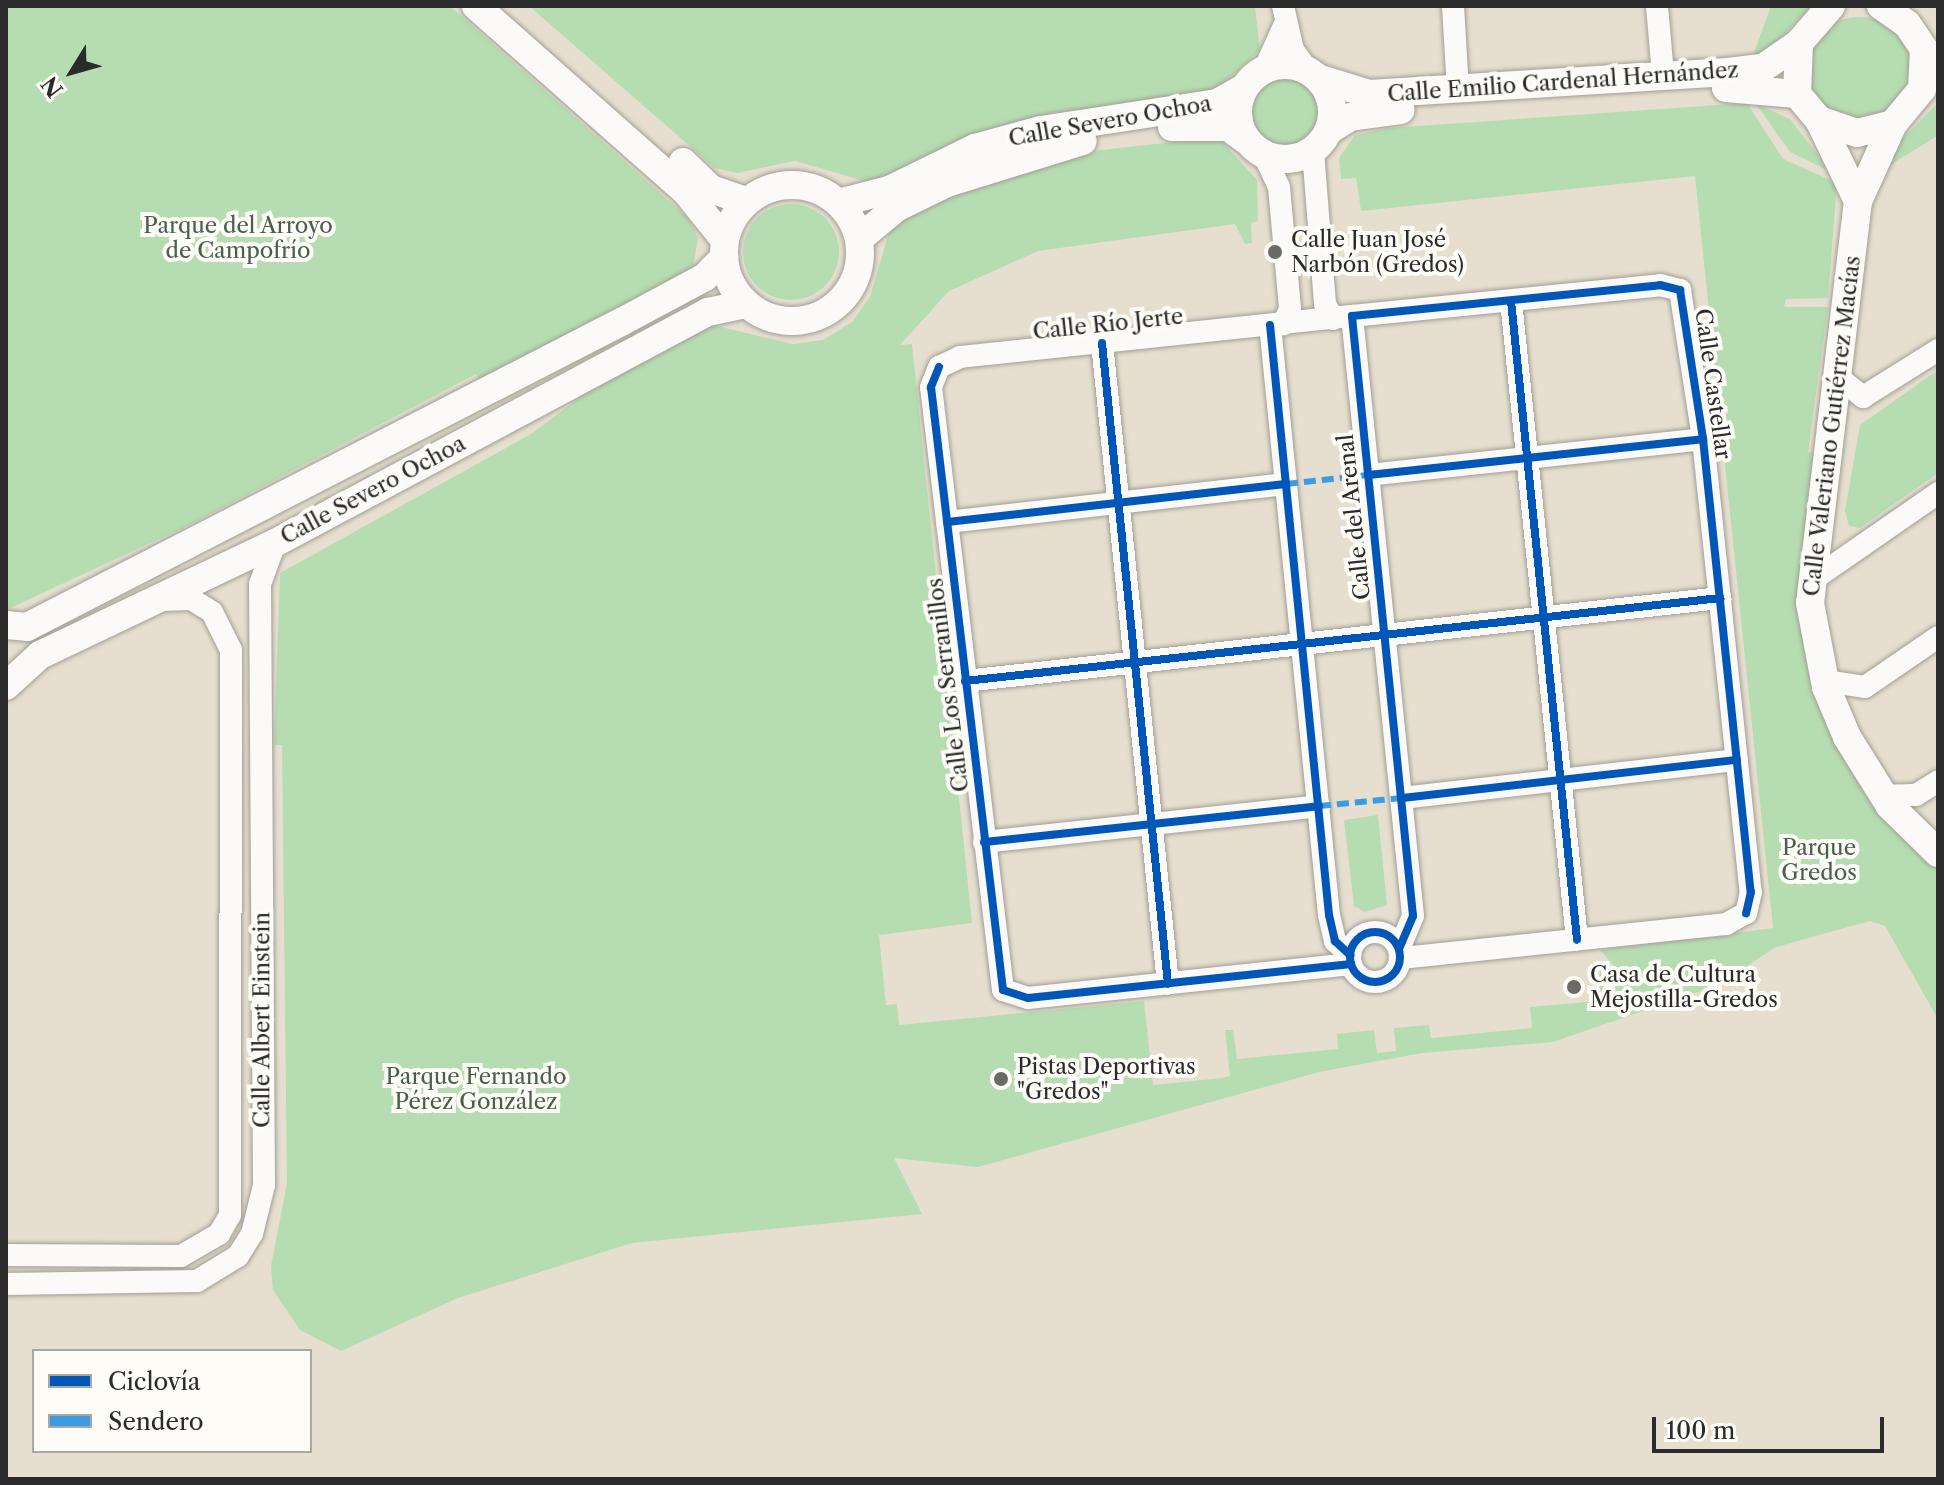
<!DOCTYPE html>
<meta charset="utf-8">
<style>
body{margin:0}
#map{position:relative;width:1944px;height:1485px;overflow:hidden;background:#e6dfcf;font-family:"Libre Caslon Text",serif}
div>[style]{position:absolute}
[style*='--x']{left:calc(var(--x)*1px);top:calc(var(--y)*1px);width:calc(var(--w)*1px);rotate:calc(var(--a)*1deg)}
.green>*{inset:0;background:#b6ddb1}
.round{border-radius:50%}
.roads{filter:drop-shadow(0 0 2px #a29e95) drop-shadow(0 0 2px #a29e95)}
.minor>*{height:22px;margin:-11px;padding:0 11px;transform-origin:11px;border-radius:11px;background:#fbfaf8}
.minor>.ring{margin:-11px;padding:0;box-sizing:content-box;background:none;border:22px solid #fbfaf8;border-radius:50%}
.major>*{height:28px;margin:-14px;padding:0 14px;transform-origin:14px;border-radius:14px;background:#fbfaf8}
.major>.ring{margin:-14px;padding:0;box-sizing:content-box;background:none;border:28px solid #fbfaf8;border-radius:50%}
.quiet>*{height:6px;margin-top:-3px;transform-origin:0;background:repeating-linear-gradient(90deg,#3d9ce1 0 12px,transparent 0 18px)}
.cycleway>*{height:8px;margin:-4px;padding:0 4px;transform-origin:4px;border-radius:4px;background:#0057b8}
.cycleway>.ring{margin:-4px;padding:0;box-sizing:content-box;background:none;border:8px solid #0057b8;border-radius:50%}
.dots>*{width:22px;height:22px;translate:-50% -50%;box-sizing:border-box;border:4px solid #fdfcf7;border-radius:50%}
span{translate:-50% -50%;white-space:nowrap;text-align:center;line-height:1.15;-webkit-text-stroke:8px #fdfcf7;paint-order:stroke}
.street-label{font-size:22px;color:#2b2b2b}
.park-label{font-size:22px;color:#49604c}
.poi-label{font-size:22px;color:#2b2b2b}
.left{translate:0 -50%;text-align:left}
.frame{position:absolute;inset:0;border:8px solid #2b2b2b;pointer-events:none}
.legend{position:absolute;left:32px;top:1349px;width:280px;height:104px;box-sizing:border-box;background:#fdfcf7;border:2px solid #a9a8a5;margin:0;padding:10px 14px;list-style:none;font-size:24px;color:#2b2b2b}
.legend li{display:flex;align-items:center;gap:16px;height:40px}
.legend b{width:40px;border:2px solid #a9a8a5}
.north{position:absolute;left:32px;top:32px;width:80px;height:80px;-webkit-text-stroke:6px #fdfcf7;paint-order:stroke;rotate:233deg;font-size:22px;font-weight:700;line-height:32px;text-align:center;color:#2b2b2b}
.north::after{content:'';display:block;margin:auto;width:28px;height:36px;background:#2b2b2b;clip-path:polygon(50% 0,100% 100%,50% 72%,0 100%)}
.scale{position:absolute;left:1652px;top:1417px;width:232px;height:36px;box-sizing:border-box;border:4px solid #2b2b2b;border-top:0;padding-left:10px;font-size:24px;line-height:28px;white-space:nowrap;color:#2b2b2b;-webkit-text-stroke:6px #fdfcf7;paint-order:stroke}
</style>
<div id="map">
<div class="green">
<div style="clip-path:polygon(6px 6px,450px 6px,687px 217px,698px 237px,693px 269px,483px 387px,476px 374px,187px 526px,6px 610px)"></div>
<div style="clip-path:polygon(529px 6px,1255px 6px,1260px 50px,1213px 93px,1051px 113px,868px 182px,795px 161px,737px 173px,715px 168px)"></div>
<div style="clip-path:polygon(1771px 6px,1811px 6px,1773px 47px,1752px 58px)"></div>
<div class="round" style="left:1807px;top:17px;width:104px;height:104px"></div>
<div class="round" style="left:1249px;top:75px;width:72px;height:72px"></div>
<div style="clip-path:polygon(1747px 103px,1783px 159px,1837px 183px,1828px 298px,1786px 299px,1784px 307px,1828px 307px,1808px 452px,1816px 453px,1809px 668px,1938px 861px,1938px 1019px,1885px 926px,1870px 921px,1776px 947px,1718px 985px,1553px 1042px,1422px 1053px,1319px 1072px,978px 1167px,894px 1158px,922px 1214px,632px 1243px,458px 1298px,341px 1351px,300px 1330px,273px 1290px,271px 1266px,287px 1183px,282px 745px,274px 745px,280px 573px,531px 434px,584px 394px,709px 324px,792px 344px,823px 340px,852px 322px,870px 297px,890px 229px,925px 203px,1066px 154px,1218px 137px,1257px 180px,1258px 221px,1251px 223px,1252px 243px,1245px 244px,1235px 224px,1038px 251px,949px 291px,900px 345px,912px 344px,972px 923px,879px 935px,886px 1005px,897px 1004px,899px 1025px,1144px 1001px,1153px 1085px,1222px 1078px,1230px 1076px,1225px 1030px,1233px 1030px,1237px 1059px,1338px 1049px,1337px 1034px,1374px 1030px,1377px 1053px,1396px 1051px,1394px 1028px,1429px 1025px,1431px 1038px,1532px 1028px,1530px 1007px,1599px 1001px,1600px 969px,1614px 966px,1600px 950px,1773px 928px,1695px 176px,1361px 211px,1356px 178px,1341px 179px,1339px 158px,1355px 135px,1388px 128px)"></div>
<div style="clip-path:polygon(1938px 103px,1937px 136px,1879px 172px,1900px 141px)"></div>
<div style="clip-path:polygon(1756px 104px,1790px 119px,1831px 172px,1790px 152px)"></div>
<div class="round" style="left:743px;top:204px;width:96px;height:96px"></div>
<div style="clip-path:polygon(1938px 370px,1938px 473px,1860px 528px,1849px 526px,1845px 511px,1860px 425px)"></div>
<div style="clip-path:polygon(1378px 815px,1387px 905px,1365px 912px,1354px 906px,1344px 820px)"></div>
</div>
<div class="roads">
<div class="minor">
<div style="--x:1283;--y:6;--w:45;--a:77.2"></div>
<div style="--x:1293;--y:50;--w:22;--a:54"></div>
<div style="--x:1453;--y:6;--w:83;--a:86.6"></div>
<div style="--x:1657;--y:6;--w:68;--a:85"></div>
<div style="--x:1265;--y:68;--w:46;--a:-65.7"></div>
<div style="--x:1313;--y:151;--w:153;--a:85.5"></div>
<div style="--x:1325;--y:304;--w:17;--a:62"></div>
<div style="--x:1264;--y:155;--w:35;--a:65"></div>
<div style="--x:1279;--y:187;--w:122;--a:84.8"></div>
<div style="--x:1290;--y:309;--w:17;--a:114"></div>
<div style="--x:1511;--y:301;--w:642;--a:84.1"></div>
<div style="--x:1352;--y:316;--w:603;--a:84.19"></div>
<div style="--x:1413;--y:916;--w:36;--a:113"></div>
<div style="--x:1270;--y:325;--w:593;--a:84.29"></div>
<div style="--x:1329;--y:915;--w:27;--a:77"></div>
<div style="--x:1335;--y:941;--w:21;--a:43"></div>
<div style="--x:1102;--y:343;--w:644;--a:84.12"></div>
<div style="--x:1835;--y:375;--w:36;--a:38"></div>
<div style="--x:1863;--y:397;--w:89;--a:-32.1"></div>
<div style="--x:1368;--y:475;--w:337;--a:-6.1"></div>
<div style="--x:947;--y:522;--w:341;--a:-6.4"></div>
<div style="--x:1811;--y:581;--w:155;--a:-34.7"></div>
<div style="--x:965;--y:681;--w:760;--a:-6.27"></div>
<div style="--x:1825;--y:681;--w:40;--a:8.5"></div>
<div style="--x:1865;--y:687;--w:88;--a:-34.4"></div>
<div style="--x:1883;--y:796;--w:33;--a:-2"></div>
<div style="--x:1916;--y:795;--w:26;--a:-32"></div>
<div style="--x:1402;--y:798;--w:337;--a:-6.5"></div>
<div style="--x:984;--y:842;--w:337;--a:-6.1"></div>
<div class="ring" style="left:1350px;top:932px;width:28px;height:28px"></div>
<div style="--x:1351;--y:964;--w:325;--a:174"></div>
<div style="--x:1028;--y:998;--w:26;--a:-162"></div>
<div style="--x:1003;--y:990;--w:607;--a:-96.81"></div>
<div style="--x:931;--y:387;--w:22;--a:-68"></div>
<div style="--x:939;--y:367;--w:23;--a:-25"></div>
<div style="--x:960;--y:357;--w:394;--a:-6"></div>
<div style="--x:1352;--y:316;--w:310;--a:-5.7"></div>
<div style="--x:1660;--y:285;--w:21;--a:14"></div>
<div style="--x:1680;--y:290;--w:151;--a:81.2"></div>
<div style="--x:1703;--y:439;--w:456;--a:84"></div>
<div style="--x:1751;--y:892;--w:22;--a:103"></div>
<div style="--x:1746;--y:913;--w:23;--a:151"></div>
<div style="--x:1726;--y:924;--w:328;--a:174"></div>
<div style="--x:6;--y:1255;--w:175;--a:0.3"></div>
<div style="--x:181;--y:1256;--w:44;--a:-30.1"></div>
<div style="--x:219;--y:1234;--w:22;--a:-60"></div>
<div style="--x:230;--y:1215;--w:565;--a:-89.9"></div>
<div style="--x:231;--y:650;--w:42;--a:-116.6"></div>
<div style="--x:212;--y:612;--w:25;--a:-148"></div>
<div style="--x:191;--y:599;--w:31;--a:178"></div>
<div style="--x:6;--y:1284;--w:191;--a:-0.9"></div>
<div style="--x:197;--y:1281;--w:48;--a:-31.4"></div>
<div style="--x:238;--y:1256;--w:26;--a:-58"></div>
<div style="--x:252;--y:1234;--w:50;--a:-76.2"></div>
<div style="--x:264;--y:1185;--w:601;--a:-90.38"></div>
<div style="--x:260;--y:584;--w:44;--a:-69.9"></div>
</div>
<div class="major">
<div style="--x:476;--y:6;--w:282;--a:41.5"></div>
<div style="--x:687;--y:193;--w:59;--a:51.2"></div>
<div style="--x:1831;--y:6;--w:49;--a:130.9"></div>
<div style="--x:1799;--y:43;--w:51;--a:92.2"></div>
<div style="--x:1797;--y:94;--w:34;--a:50"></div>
<div style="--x:1819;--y:120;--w:40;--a:18.9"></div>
<div style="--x:1857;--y:133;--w:37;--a:-14"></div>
<div style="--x:1893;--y:124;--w:45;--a:-50.4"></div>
<div style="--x:1922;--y:89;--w:40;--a:-87.1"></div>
<div style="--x:1924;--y:49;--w:30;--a:-124"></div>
<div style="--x:1907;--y:24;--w:32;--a:-145"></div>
<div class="ring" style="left:1238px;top:65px;width:66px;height:66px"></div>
<div style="--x:1321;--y:79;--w:50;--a:17.4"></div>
<div style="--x:1369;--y:94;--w:360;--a:-3.5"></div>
<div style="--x:1728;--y:72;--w:35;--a:-7"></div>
<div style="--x:1763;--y:68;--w:44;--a:-34.8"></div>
<div style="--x:1726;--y:88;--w:71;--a:4.8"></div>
<div style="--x:1819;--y:120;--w:90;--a:64.3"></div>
<div style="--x:1893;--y:124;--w:85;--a:114.4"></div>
<div style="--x:1858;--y:201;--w:405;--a:96.8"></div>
<div style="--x:1810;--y:603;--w:86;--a:79.2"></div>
<div style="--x:1826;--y:687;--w:54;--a:67.2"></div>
<div style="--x:1847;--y:737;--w:81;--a:58.1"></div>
<div style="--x:1890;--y:806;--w:67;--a:44.4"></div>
<div style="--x:1172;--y:127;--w:56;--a:0"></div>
<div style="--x:1228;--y:127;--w:22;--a:36"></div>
<div style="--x:1331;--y:129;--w:22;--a:-32"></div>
<div style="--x:1350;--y:117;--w:51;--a:-7.8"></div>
<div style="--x:683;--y:162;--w:39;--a:44"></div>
<div style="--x:711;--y:189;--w:36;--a:19"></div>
<div class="ring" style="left:724px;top:185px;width:108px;height:108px"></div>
<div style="--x:842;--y:202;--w:49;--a:-14.3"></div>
<div style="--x:889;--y:190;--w:96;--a:-26"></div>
<div style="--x:975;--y:148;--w:68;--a:-15.3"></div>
<div style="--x:1041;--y:130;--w:178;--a:-8.7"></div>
<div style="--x:1217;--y:103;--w:31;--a:-29"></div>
<div style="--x:860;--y:238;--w:47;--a:-39.8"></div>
<div style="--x:896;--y:208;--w:57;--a:-26.1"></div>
<div style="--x:947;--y:183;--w:142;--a:-17.2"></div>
<div style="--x:6;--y:625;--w:21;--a:5"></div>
<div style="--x:27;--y:627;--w:670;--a:-27.18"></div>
<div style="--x:623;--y:321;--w:93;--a:-28.2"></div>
<div style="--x:705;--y:277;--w:28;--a:-46"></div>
<div style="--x:6;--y:686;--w:46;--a:-42.4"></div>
<div style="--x:40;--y:655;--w:260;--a:-25.5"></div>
<div style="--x:275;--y:543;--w:491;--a:-28.1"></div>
<div style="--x:708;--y:312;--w:38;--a:-12"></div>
</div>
</div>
<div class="quiet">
<div style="--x:1286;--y:484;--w:82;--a:-6.3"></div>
<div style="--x:1319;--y:806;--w:83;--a:-5.5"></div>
</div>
<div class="cycleway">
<div style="--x:1511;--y:301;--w:642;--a:84.1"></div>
<div style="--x:1270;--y:325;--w:593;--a:84.29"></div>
<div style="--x:1329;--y:915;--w:27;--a:77"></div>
<div style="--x:1335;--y:941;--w:21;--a:43"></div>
<div style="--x:1102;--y:343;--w:644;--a:84.12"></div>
<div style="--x:939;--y:367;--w:22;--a:112"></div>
<div style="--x:931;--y:387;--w:607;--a:83.19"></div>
<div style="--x:1003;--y:990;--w:26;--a:18"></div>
<div style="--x:1028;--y:998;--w:325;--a:-6"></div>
<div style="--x:1368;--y:475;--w:337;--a:-6.1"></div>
<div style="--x:947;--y:522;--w:341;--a:-6.4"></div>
<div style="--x:965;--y:681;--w:760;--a:-6.27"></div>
<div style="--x:1402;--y:798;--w:337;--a:-6.5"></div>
<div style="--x:984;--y:842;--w:337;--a:-6.1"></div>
<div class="ring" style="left:1350px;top:932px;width:42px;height:42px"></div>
<div style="--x:1399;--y:949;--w:36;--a:-67"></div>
<div style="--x:1413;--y:916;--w:603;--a:-95.81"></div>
<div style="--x:1352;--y:316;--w:310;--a:-5.7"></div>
<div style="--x:1660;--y:285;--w:21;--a:14"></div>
<div style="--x:1680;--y:290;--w:151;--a:81.2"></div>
<div style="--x:1703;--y:439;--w:456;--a:84"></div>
<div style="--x:1751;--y:892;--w:22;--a:103"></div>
</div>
<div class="dots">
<div style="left:1275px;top:252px;background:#6c6a64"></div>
<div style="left:1574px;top:987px;background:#6c6a64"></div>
<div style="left:1001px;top:1079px;background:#6c6a64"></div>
</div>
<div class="street-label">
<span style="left:1563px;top:82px;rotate:-4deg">Calle Emilio Cardenal Hernández</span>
<span style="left:1110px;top:121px;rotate:-10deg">Calle Severo Ochoa</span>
<span style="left:1108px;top:324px;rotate:-6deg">Calle Río Jerte</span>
<span style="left:1713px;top:384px;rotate:82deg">Calle Castellar</span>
<span style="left:1832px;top:426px;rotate:-83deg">Calle Valeriano Gutiérrez Macías</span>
<span style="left:373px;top:490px;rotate:-28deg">Calle Severo Ochoa</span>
<span style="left:1354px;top:517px;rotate:-96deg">Calle del Arenal</span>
<span style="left:948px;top:685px;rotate:-97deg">Calle Los Serranillos</span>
<span style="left:262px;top:1020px;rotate:-90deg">Calle Albert Einstein</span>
</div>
<div class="park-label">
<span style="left:238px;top:238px">Parque del Arroyo<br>de Campofrío</span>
<span style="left:1819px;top:860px">Parque<br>Gredos</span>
<span style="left:476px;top:1089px">Parque Fernando<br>Pérez González</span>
</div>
<div class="poi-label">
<span class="left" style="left:1291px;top:252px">Calle Juan José<br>Narbón (Gredos)</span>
<span class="left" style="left:1590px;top:987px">Casa de Cultura<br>Mejostilla-Gredos</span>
<span class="left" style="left:1017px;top:1079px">Pistas Deportivas<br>"Gredos"</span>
</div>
<div class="frame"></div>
<ul class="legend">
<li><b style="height:10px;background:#0057b8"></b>Ciclovía</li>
<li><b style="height:10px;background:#3d9ce1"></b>Sendero</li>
</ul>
<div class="north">N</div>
<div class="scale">100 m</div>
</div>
